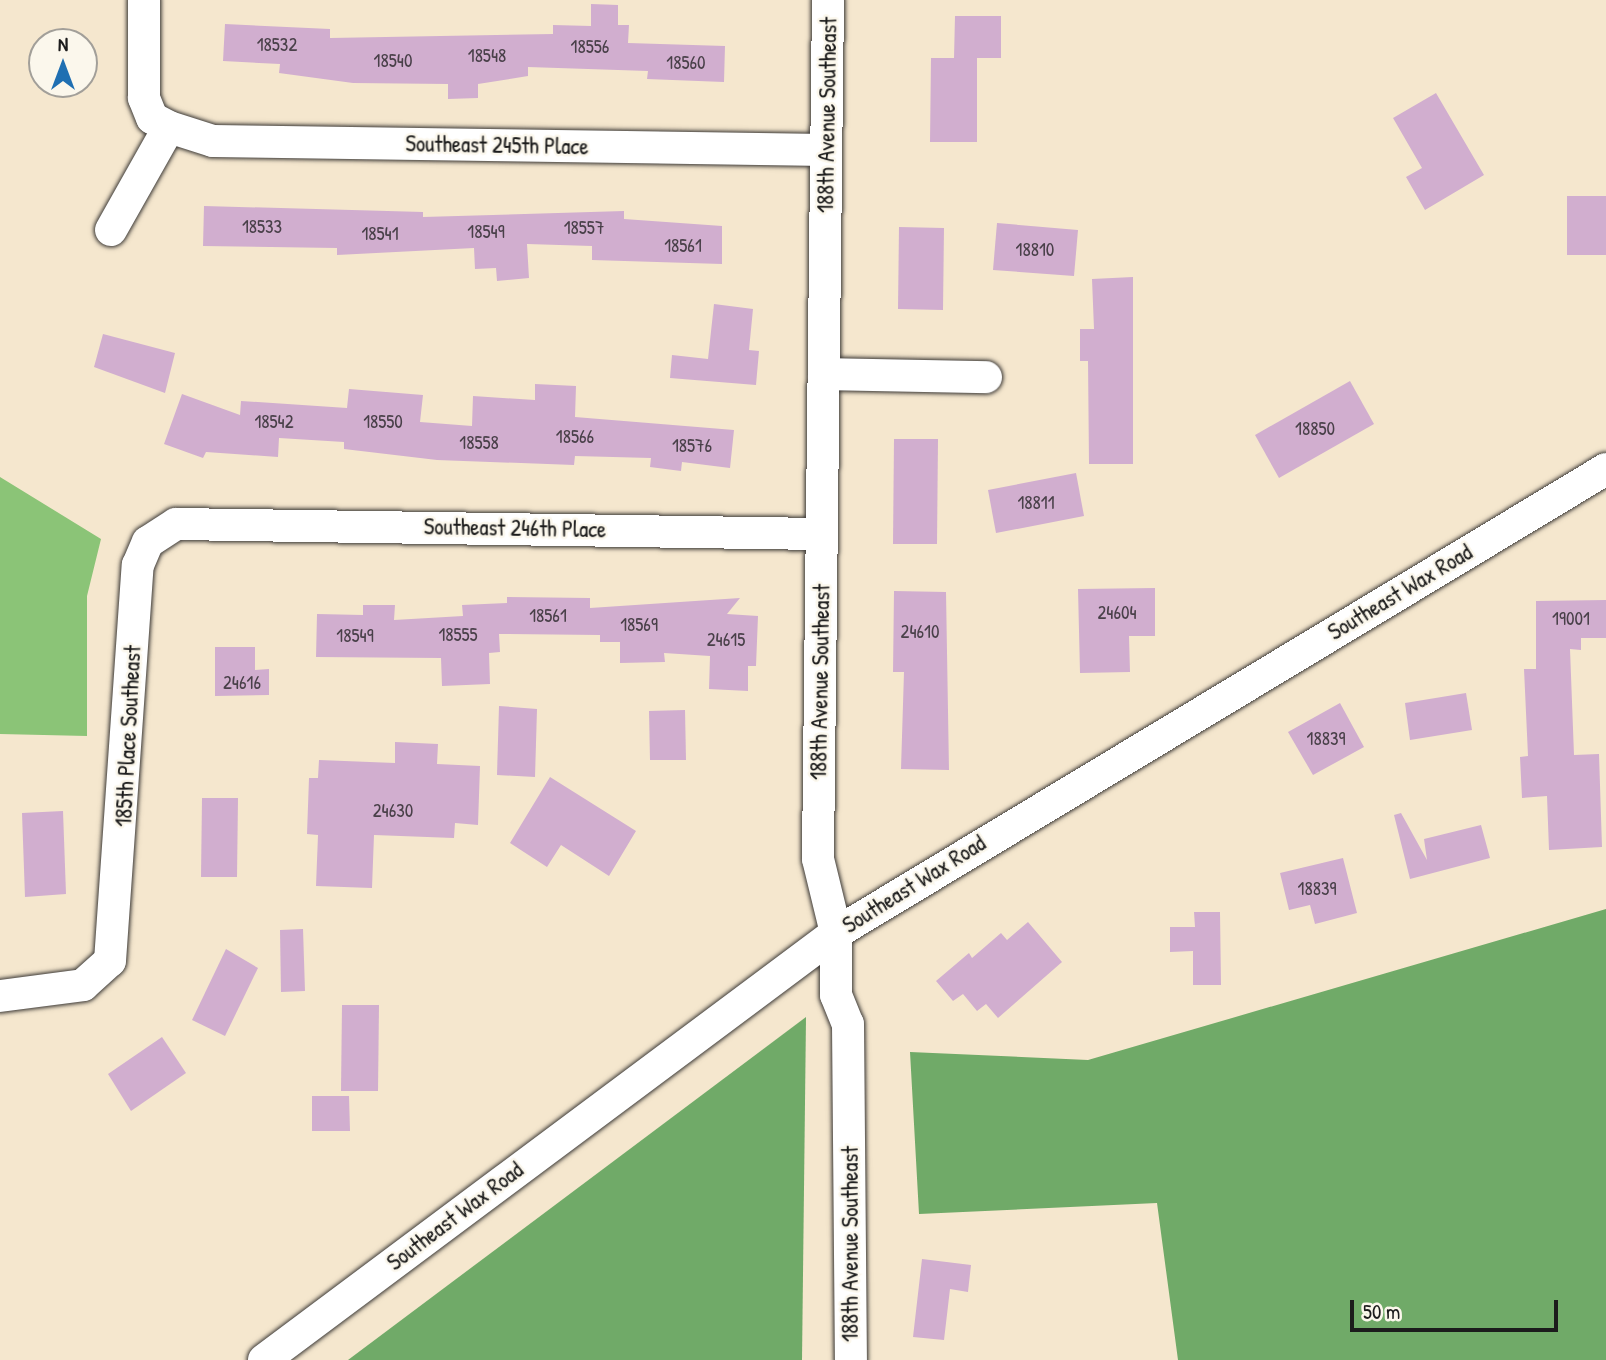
<!DOCTYPE html>
<style>
body{margin:0}
#map{position:relative;width:1606px;height:1360px;overflow:hidden;background:#f5e7ce;font-family:"Patrick Hand",sans-serif}
div>[style]{position:absolute}
[style*='--x']{left:calc(var(--x)*1px);top:calc(var(--y)*1px);width:calc(var(--w)*1px);rotate:calc(var(--a)*1deg)}
.green>*{inset:0;background:#8bc477}
.forest>*{inset:0;background:#70aa68}
.building>*{inset:0;background:#d1aecf}
.roads{filter:drop-shadow(0 0 2px #3d3a37) drop-shadow(0 0 2px #3d3a37)}
.minor>*{height:32px;margin:-16px;padding:0 16px;transform-origin:16px;border-radius:16px;background:#fff}
span{translate:-50% -50%;white-space:nowrap;text-align:center;line-height:1.15;-webkit-text-stroke:5px #fbf7ec;paint-order:stroke}
.number-label{font-size:19px;color:#494049}
.number-label span{-webkit-text-stroke-width:0}
.street-label{font-size:23px;color:#1c1c1c}
.north{position:absolute;left:28px;top:28px;width:70px;height:70px;box-sizing:border-box;background:#fbf7ec;border:2px solid #a29f99;border-radius:50%;rotate:0deg;font-size:19px;font-weight:700;line-height:28px;text-align:center;color:#1c1c1c}
.north::after{content:'';display:block;margin:auto;width:24px;height:32px;background:#1f6fb2;clip-path:polygon(50% 0,100% 100%,50% 72%,0 100%)}
.scale{position:absolute;left:1350px;top:1300px;width:208px;height:32px;box-sizing:border-box;border:4px solid #1c1c1c;border-top:0;padding-left:9px;font-size:21px;line-height:24px;white-space:nowrap;color:#1c1c1c;-webkit-text-stroke:5px #fbf7ec;paint-order:stroke}
</style>
<div id="map">
<div class="green">
<div style="clip-path:polygon(0 477px,101px 539px,87px 596px,87px 736px,0 734px)"></div>
</div>
<div class="forest">
<div style="clip-path:polygon(1606px 909px,1606px 1360px,1178px 1360px,1157px 1203px,919px 1214px,910px 1052px,1088px 1060px)"></div>
<div style="clip-path:polygon(806px 1017px,802px 1360px,348px 1360px)"></div>
</div>
<div class="building">
<div style="clip-path:polygon(591px 4px,618px 5px,618px 25px,629px 25px,628px 43px,725px 46px,724px 82px,647px 79px,648px 71px,528px 67px,528px 76px,478px 84px,478px 98px,448px 99px,448px 84px,353px 83px,279px 73px,280px 64px,223px 61px,225px 24px,330px 29px,330px 38px,553px 34px,553px 25px,591px 26px)"></div>
<div style="clip-path:polygon(955px 16px,1001px 16px,1001px 58px,977px 58px,977px 142px,930px 142px,931px 58px,954px 58px)"></div>
<div style="clip-path:polygon(1436px 93px,1484px 175px,1425px 210px,1406px 177px,1422px 168px,1393px 118px)"></div>
<div style="clip-path:polygon(1567px 196px,1606px 196px,1606px 255px,1567px 255px)"></div>
<div style="clip-path:polygon(204px 206px,423px 212px,423px 217px,624px 211px,624px 219px,722px 226px,722px 264px,592px 260px,592px 246px,527px 244px,529px 278px,497px 281px,496px 268px,475px 269px,474px 248px,337px 255px,337px 248px,203px 246px)"></div>
<div style="clip-path:polygon(997px 223px,1078px 230px,1074px 276px,993px 270px)"></div>
<div style="clip-path:polygon(899px 227px,944px 228px,943px 310px,898px 309px)"></div>
<div style="clip-path:polygon(1133px 277px,1133px 464px,1089px 464px,1088px 361px,1080px 361px,1080px 329px,1094px 329px,1092px 279px)"></div>
<div style="clip-path:polygon(714px 304px,753px 309px,749px 350px,759px 351px,756px 385px,670px 378px,672px 355px,708px 359px)"></div>
<div style="clip-path:polygon(103px 334px,175px 353px,165px 393px,94px 367px)"></div>
<div style="clip-path:polygon(1350px 381px,1374px 424px,1279px 478px,1255px 435px)"></div>
<div style="clip-path:polygon(535px 384px,576px 386px,575px 417px,734px 430px,730px 468px,682px 462px,681px 471px,650px 467px,651px 458px,575px 456px,574px 465px,437px 460px,344px 449px,344px 442px,279px 438px,278px 457px,206px 452px,203px 458px,164px 444px,182px 394px,240px 415px,241px 401px,347px 408px,349px 389px,423px 395px,420px 422px,472px 426px,473px 396px,535px 400px)"></div>
<div style="clip-path:polygon(894px 439px,938px 439px,937px 544px,893px 544px)"></div>
<div style="clip-path:polygon(1076px 473px,1084px 516px,996px 533px,988px 490px)"></div>
<div style="clip-path:polygon(1155px 588px,1155px 636px,1129px 636px,1130px 672px,1080px 673px,1078px 589px)"></div>
<div style="clip-path:polygon(894px 591px,946px 592px,949px 770px,901px 769px,904px 672px,893px 672px)"></div>
<div style="clip-path:polygon(507px 597px,590px 598px,590px 608px,740px 598px,727px 614px,758px 616px,756px 666px,748px 666px,748px 691px,709px 689px,710px 656px,664px 653px,665px 662px,620px 663px,620px 642px,600px 642px,600px 635px,499px 634px,500px 652px,489px 653px,490px 684px,442px 686px,441px 658px,316px 657px,317px 614px,363px 615px,363px 605px,395px 605px,394px 620px,463px 616px,462px 605px,507px 603px)"></div>
<div style="clip-path:polygon(1606px 600px,1606px 638px,1581px 638px,1581px 650px,1570px 649px,1574px 755px,1599px 754px,1602px 847px,1549px 850px,1547px 796px,1522px 798px,1520px 757px,1528px 756px,1524px 669px,1536px 669px,1536px 601px)"></div>
<div style="clip-path:polygon(215px 647px,255px 647px,255px 670px,269px 669px,269px 695px,215px 696px)"></div>
<div style="clip-path:polygon(1466px 693px,1472px 730px,1410px 740px,1405px 703px)"></div>
<div style="clip-path:polygon(1340px 703px,1364px 747px,1313px 775px,1288px 732px)"></div>
<div style="clip-path:polygon(499px 706px,537px 709px,535px 777px,497px 775px)"></div>
<div style="clip-path:polygon(685px 710px,686px 760px,650px 760px,649px 711px)"></div>
<div style="clip-path:polygon(395px 742px,438px 744px,437px 764px,480px 766px,478px 825px,455px 823px,454px 838px,374px 835px,372px 888px,316px 886px,318px 835px,307px 834px,309px 778px,318px 778px,319px 760px,395px 763px)"></div>
<div style="clip-path:polygon(550px 777px,636px 831px,609px 876px,561px 845px,547px 867px,510px 843px)"></div>
<div style="clip-path:polygon(202px 798px,238px 798px,237px 877px,201px 877px)"></div>
<div style="clip-path:polygon(63px 811px,66px 894px,25px 897px,22px 813px)"></div>
<div style="clip-path:polygon(1401px 813px,1427px 860px,1424px 839px,1481px 825px,1490px 858px,1410px 879px,1394px 815px)"></div>
<div style="clip-path:polygon(1343px 858px,1357px 913px,1315px 924px,1310px 905px,1289px 910px,1280px 873px)"></div>
<div style="clip-path:polygon(1194px 912px,1220px 912px,1221px 985px,1193px 985px,1193px 951px,1170px 952px,1170px 927px,1195px 927px)"></div>
<div style="clip-path:polygon(1028px 922px,1062px 962px,998px 1018px,986px 1004px,977px 1011px,963px 994px,953px 1001px,936px 981px,969px 953px,972px 958px,1001px 933px,1007px 940px)"></div>
<div style="clip-path:polygon(303px 929px,305px 991px,281px 992px,280px 930px)"></div>
<div style="clip-path:polygon(226px 949px,258px 968px,225px 1036px,192px 1020px)"></div>
<div style="clip-path:polygon(342px 1005px,379px 1005px,378px 1091px,341px 1091px)"></div>
<div style="clip-path:polygon(162px 1037px,186px 1073px,131px 1111px,108px 1074px)"></div>
<div style="clip-path:polygon(312px 1096px,349px 1096px,350px 1131px,312px 1131px)"></div>
<div style="clip-path:polygon(922px 1259px,971px 1265px,968px 1292px,950px 1289px,944px 1340px,913px 1337px)"></div>
</div>
<div class="roads">
<div class="minor">
<div style="--x:828;--y:0;--w:859;--a:90.67"></div>
<div style="--x:818;--y:859;--w:76;--a:76.3"></div>
<div style="--x:836;--y:933;--w:62;--a:90"></div>
<div style="--x:836;--y:995;--w:31;--a:68"></div>
<div style="--x:848;--y:1024;--w:336;--a:89.5"></div>
<div style="--x:169;--y:127;--w:46;--a:17.7"></div>
<div style="--x:213;--y:141;--w:613;--a:0.84"></div>
<div style="--x:111;--y:230;--w:118;--a:-60.6"></div>
<div style="--x:169;--y:127;--w:19;--a:-152"></div>
<div style="--x:152;--y:118;--w:22;--a:-112"></div>
<div style="--x:144;--y:98;--w:98;--a:-90"></div>
<div style="--x:824;--y:374;--w:162;--a:1.1"></div>
<div style="--x:0;--y:996;--w:84;--a:-7.5"></div>
<div style="--x:83;--y:985;--w:36;--a:-42"></div>
<div style="--x:110;--y:961;--w:397;--a:-86"></div>
<div style="--x:138;--y:565;--w:25;--a:-67"></div>
<div style="--x:148;--y:542;--w:33;--a:-33"></div>
<div style="--x:176;--y:524;--w:646;--a:0.89"></div>
<div style="--x:264;--y:1360;--w:714;--a:-36.74"></div>
<div style="--x:836;--y:933;--w:899;--a:-31.07"></div>
</div>
</div>
<div class="number-label">
<span style="left:277px;top:45px">18532</span>
<span style="left:590px;top:47px">18556</span>
<span style="left:487px;top:56px">18548</span>
<span style="left:393px;top:61px">18540</span>
<span style="left:686px;top:63px">18560</span>
<span style="left:262px;top:227px">18533</span>
<span style="left:584px;top:228px">18557</span>
<span style="left:486px;top:232px">18549</span>
<span style="left:380px;top:234px">18541</span>
<span style="left:683px;top:246px">18561</span>
<span style="left:1035px;top:250px">18810</span>
<span style="left:274px;top:422px">18542</span>
<span style="left:383px;top:422px">18550</span>
<span style="left:1315px;top:429px">18850</span>
<span style="left:575px;top:437px">18566</span>
<span style="left:479px;top:443px">18558</span>
<span style="left:692px;top:446px">18576</span>
<span style="left:1036px;top:503px">18811</span>
<span style="left:1117px;top:613px">24604</span>
<span style="left:548px;top:616px">18561</span>
<span style="left:1571px;top:619px">19001</span>
<span style="left:639px;top:625px">18569</span>
<span style="left:920px;top:632px">24610</span>
<span style="left:458px;top:635px">18555</span>
<span style="left:355px;top:636px">18549</span>
<span style="left:726px;top:640px">24615</span>
<span style="left:242px;top:683px">24616</span>
<span style="left:1326px;top:739px">18839</span>
<span style="left:393px;top:811px">24630</span>
<span style="left:1317px;top:889px">18839</span>
</div>
<div class="street-label">
<span style="left:827px;top:115px;rotate:-89deg">188th Avenue Southeast</span>
<span style="left:497px;top:145px;rotate:1deg">Southeast 245th Place</span>
<span style="left:515px;top:528px;rotate:1deg">Southeast 246th Place</span>
<span style="left:1400px;top:592px;rotate:-31deg">Southeast Wax Road</span>
<span style="left:820px;top:682px;rotate:-89deg">188th Avenue Southeast</span>
<span style="left:128px;top:736px;rotate:-87deg">185th Place Southeast</span>
<span style="left:914px;top:884px;rotate:-32deg">Southeast Wax Road</span>
<span style="left:455px;top:1216px;rotate:-37deg">Southeast Wax Road</span>
<span style="left:850px;top:1244px;rotate:-90deg">188th Avenue Southeast</span>
</div>
<div class="north">N</div>
<div class="scale">50 m</div>
</div>
